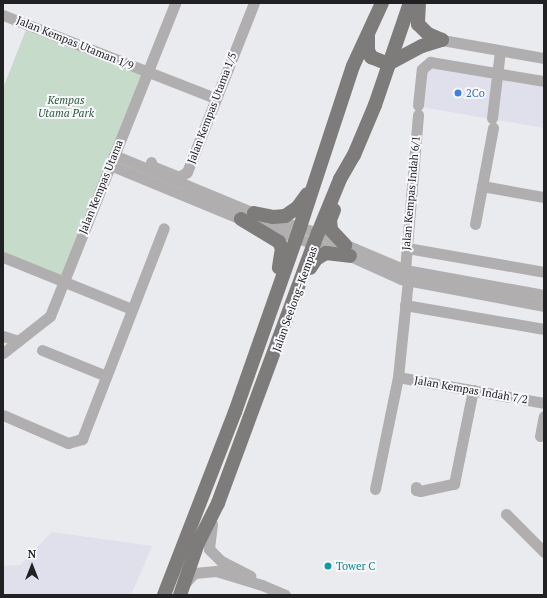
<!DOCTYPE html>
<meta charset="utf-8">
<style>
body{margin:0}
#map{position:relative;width:547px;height:598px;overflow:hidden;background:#eaebee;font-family:"PT Serif",serif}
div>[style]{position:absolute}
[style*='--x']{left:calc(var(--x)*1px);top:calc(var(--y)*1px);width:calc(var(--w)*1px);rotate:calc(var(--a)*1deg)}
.built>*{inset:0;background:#dfe0eb}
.green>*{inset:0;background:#c7dbcb}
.minor>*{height:11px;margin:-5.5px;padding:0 5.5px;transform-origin:5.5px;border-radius:5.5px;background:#b0aeae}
.major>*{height:14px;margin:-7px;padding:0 7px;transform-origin:7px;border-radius:7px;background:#7e7b7b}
.dots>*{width:11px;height:11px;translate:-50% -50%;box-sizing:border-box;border:2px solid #f8f8fc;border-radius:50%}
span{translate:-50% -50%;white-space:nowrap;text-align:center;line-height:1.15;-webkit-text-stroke:4px #f8f8fc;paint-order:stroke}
.street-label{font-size:11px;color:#212123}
.shop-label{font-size:11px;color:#366cbe}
.left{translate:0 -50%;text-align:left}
.park-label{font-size:11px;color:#2c5839;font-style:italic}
.culture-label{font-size:11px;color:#0d838f}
.frame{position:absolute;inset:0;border:4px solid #212123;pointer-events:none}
.north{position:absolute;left:12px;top:546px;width:40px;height:40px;-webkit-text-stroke:3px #f8f8fc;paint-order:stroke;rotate:0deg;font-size:11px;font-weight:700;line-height:16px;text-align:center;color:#212123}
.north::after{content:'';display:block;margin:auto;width:14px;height:18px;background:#212123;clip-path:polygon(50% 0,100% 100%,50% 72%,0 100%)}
</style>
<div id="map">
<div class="built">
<div style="clip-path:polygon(423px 62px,544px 79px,544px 128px,415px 106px)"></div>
<div style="clip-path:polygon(52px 532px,152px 546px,131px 595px,3px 595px,3px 566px,20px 565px)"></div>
</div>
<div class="green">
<div style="clip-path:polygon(28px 25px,147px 72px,64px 282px,3px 257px,3px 88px)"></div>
</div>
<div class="minor">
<div style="--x:3;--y:15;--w:228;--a:21.4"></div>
<div style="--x:442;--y:40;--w:104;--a:10"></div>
<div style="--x:418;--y:105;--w:36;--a:-84"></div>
<div style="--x:422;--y:69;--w:11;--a:-41"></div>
<div style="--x:430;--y:62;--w:116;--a:9.5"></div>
<div style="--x:492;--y:118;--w:67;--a:-83.2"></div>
<div style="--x:114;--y:155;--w:152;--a:22.5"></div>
<div style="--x:254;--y:213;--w:67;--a:17.4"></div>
<div style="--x:318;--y:233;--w:95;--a:23"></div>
<div style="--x:405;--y:270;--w:141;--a:10.2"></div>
<div style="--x:151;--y:162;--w:4;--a:76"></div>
<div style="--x:152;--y:166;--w:29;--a:22"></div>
<div style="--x:179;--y:177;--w:9;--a:-32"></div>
<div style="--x:187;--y:172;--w:182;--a:-68.4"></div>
<div style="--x:110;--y:165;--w:142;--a:22.4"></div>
<div style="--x:241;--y:219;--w:115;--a:18.7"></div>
<div style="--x:350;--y:256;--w:56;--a:24.3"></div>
<div style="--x:401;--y:279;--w:146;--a:10.7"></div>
<div style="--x:482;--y:186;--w:63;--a:10.1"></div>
<div style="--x:475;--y:224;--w:98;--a:-79.4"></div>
<div style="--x:407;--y:248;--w:139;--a:9.9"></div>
<div style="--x:3;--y:257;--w:139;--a:22"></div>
<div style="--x:405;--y:270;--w:156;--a:-85.2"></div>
<div style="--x:405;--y:305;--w:141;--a:9.8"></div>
<div style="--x:3;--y:336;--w:16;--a:18"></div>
<div style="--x:42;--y:350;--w:69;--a:22.1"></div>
<div style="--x:3;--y:353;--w:60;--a:-38.2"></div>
<div style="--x:50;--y:316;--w:337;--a:-68.2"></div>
<div style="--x:398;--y:377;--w:148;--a:10.1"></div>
<div style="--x:3;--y:415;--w:71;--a:23.3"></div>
<div style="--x:68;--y:443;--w:15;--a:-16"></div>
<div style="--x:82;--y:439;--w:226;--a:-68.8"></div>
<div style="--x:540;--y:436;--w:20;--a:-79"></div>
<div style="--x:416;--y:487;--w:3;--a:90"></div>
<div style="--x:416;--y:490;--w:4;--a:14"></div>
<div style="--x:420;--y:491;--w:35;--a:-12"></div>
<div style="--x:454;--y:484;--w:96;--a:-78.6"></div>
<div style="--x:375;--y:489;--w:114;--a:-78.4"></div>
<div style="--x:398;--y:377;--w:98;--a:-84.1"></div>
<div style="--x:506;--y:514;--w:54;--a:45"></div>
<div style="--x:212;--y:524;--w:25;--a:97"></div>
<div style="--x:209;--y:549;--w:17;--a:45"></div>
<div style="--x:221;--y:561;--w:33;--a:27"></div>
<div style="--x:186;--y:582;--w:12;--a:-48"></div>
<div style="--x:194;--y:573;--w:22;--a:-5"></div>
<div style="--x:216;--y:571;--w:48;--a:16.9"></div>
<div style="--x:262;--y:585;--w:25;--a:23"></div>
</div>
<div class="major">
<div style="--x:419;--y:3;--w:21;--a:93"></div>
<div style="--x:418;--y:24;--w:14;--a:45"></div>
<div style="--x:428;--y:34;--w:15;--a:23"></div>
<div style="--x:368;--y:35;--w:15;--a:90"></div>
<div style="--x:368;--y:50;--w:8;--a:67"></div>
<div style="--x:371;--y:57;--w:18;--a:22"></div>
<div style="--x:388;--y:64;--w:38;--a:-28"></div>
<div style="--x:422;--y:46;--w:21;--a:-17"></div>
<div style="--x:334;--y:210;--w:11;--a:112"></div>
<div style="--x:330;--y:220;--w:10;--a:84"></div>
<div style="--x:331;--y:230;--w:21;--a:47"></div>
<div style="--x:254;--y:213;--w:19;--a:12"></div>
<div style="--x:273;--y:217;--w:12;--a:-5"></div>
<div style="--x:285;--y:216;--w:14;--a:-34"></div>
<div style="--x:297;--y:208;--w:17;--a:-54"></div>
<div style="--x:241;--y:219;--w:44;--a:31.2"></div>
<div style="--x:279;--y:242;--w:7;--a:63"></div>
<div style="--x:282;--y:248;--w:20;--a:99"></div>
<div style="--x:310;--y:268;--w:11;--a:-56"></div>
<div style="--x:316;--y:259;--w:12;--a:-31"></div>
<div style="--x:326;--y:253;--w:24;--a:7"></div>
<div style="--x:164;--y:595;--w:196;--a:-68.8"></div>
<div style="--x:235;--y:412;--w:196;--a:-70.6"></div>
<div style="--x:300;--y:227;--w:169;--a:-71.8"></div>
<div style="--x:353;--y:66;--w:69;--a:-65.3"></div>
<div style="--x:180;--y:595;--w:55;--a:-70.9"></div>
<div style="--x:198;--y:543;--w:45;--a:-63.4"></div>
<div style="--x:218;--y:503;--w:288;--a:-69.7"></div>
<div style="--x:318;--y:233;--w:58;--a:-67.8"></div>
<div style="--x:340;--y:179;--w:28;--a:-60"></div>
<div style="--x:354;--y:155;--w:54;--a:-67.2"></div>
<div style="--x:375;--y:105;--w:108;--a:-71.1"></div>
</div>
<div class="dots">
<div style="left:458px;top:93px;background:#3f7fe0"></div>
<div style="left:328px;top:566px;background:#0f9aa8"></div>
</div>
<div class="street-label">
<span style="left:75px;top:43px;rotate:22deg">Jalan Kempas Utaman 1/9</span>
<span style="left:212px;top:108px;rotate:-69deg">Jalan Kempas Utama 1/5</span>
<span style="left:101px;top:187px;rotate:-68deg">Jalan Kempas Utama</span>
<span style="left:411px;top:193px;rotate:-85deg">Jalan Kempas Indah 6/1</span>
<span style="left:295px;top:299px;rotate:-70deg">Jalan Seelong–Kempas</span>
<span style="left:471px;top:390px;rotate:10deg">Jalan Kempas Indah 7/2</span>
</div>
<div class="shop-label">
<span class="left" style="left:466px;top:93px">2Co</span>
</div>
<div class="park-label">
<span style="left:66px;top:107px">Kempas<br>Utama Park</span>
</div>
<div class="culture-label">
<span class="left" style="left:336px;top:566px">Tower C</span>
</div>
<div class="frame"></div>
<div class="north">N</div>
</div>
